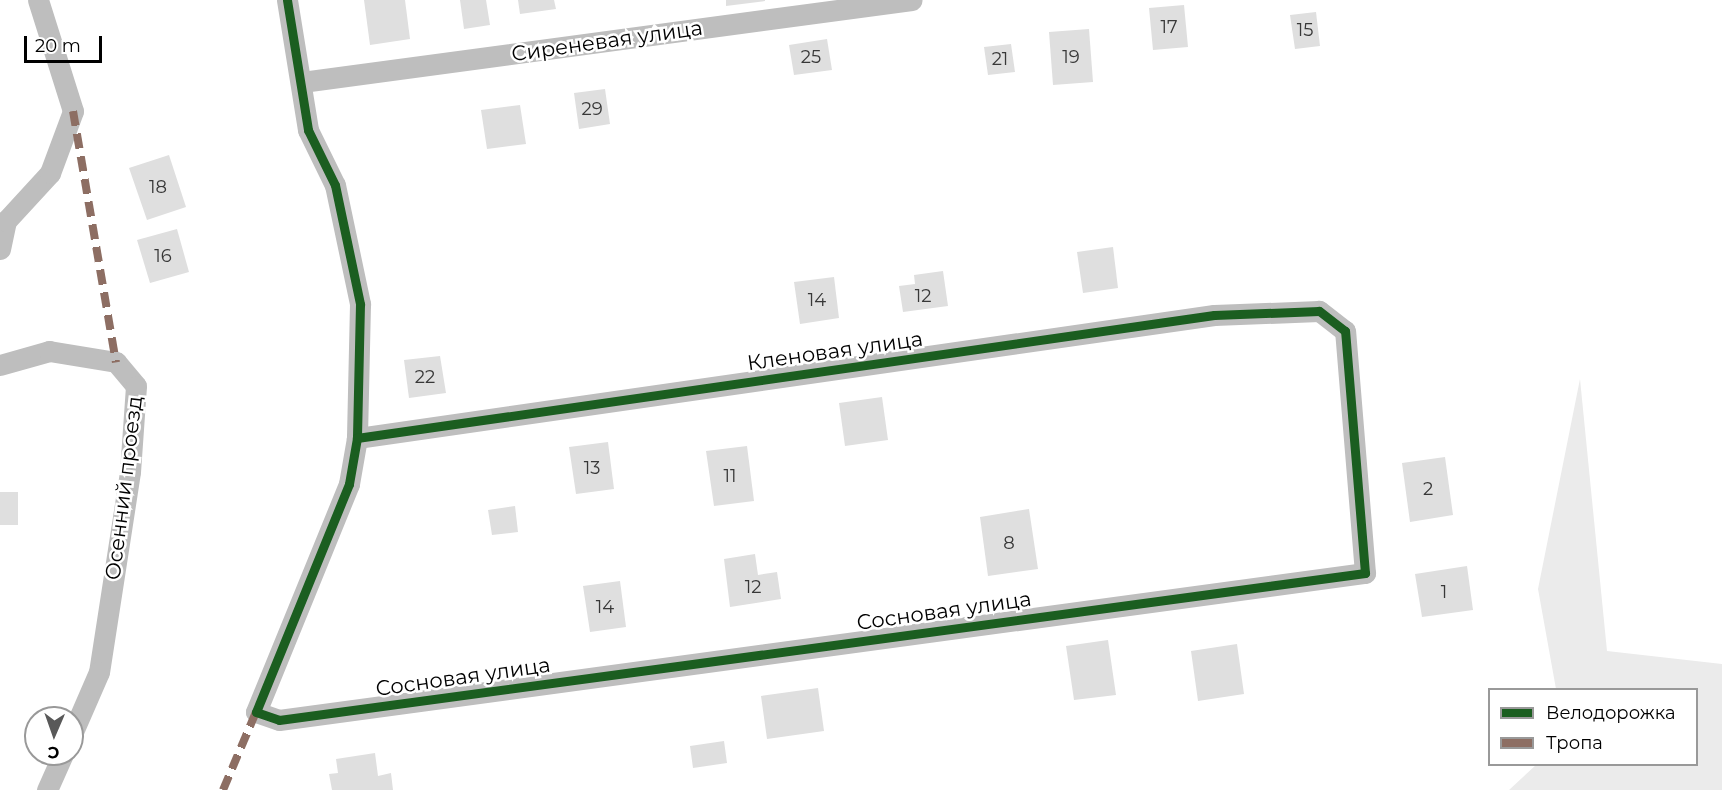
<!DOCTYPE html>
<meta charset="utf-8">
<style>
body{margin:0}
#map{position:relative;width:1722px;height:790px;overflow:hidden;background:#fff;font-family:Montserrat,sans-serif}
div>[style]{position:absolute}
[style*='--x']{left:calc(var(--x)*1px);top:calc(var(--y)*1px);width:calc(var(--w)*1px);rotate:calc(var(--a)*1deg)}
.green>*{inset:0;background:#ebebeb}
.building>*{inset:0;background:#dfdfdf}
.minor>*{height:21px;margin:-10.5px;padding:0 10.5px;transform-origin:10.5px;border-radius:10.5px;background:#bebebe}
.quiet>*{height:8px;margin-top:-4px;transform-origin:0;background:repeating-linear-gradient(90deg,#8d6e63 0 15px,transparent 0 23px)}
.cycleway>*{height:9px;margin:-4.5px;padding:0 4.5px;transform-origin:4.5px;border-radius:4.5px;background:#1b5e20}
span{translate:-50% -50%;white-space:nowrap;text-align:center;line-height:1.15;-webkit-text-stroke:5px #fff;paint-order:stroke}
.number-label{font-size:18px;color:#383838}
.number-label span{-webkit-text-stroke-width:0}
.street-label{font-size:21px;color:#000}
.legend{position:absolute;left:1488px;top:688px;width:210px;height:78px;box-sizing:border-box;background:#fff;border:2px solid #999;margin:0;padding:8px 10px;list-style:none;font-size:18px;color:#000}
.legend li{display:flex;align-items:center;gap:12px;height:30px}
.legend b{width:30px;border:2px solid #999}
.north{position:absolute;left:24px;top:706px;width:60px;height:60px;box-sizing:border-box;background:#fff;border:2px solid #999;border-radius:50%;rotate:182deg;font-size:16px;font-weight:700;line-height:24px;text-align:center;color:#000}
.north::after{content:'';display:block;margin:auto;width:21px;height:27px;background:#595959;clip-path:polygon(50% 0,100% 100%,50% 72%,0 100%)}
.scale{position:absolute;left:24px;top:36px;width:78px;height:27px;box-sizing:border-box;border:3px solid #000;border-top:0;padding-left:8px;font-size:18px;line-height:21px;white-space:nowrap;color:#000;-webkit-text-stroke:4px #fff;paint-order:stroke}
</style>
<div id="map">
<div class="green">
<div style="clip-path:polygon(1580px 379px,1607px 651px,1722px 664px,1722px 790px,1509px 790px,1536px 765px,1696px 764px,1696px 690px,1556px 689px,1538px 589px)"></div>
</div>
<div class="building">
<div style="clip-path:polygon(364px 0,405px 0,410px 39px,370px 45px)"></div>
<div style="clip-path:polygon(460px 0,486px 0,490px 25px,464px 29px)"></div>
<div style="clip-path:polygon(518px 0,554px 0,556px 9px,520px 14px)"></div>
<div style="clip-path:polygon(726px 0,765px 0,765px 1px,726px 6px)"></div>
<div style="clip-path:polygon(1184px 5px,1188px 47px,1153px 50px,1149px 8px)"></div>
<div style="clip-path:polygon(1316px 12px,1320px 46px,1295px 49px,1290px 15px)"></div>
<div style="clip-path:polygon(1089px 29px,1093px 82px,1053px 85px,1049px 32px)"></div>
<div style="clip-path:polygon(827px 39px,832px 70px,794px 75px,789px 45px)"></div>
<div style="clip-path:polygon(1011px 44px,1015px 72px,988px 75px,984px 47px)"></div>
<div style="clip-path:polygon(605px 89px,610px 124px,579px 129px,574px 93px)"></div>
<div style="clip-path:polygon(520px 105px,526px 144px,487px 149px,481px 110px)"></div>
<div style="clip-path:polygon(169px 155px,186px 207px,147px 220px,129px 168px)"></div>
<div style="clip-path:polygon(177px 229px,189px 272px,150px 283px,137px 240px)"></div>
<div style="clip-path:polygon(1113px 247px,1118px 288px,1083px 293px,1077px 252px)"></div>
<div style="clip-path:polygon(943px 271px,948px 306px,903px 312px,899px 286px,915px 284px,914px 275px)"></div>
<div style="clip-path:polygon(834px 277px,839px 318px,800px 324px,794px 282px)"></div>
<div style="clip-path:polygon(440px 356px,446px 393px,409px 398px,404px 360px)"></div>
<div style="clip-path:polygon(882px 397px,888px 440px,845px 446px,839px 403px)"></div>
<div style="clip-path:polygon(608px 442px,614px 489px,576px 494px,569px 447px)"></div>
<div style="clip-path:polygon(747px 446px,754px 501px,714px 506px,706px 451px)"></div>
<div style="clip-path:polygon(1445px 457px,1453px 515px,1410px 522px,1402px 463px)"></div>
<div style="clip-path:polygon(0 492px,18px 492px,18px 525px,0 525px)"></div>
<div style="clip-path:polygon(515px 506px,518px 532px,492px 535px,488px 510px)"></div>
<div style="clip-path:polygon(1029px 509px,1038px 569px,988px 576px,980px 517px)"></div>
<div style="clip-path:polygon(755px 554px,758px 575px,777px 572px,781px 599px,730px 607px,724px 559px)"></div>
<div style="clip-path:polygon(1467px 566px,1473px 610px,1422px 617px,1415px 574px)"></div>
<div style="clip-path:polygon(620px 581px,626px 627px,590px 632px,583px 586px)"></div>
<div style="clip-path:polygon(1108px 640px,1116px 695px,1074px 700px,1066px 646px)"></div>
<div style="clip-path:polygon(1237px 644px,1244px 694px,1198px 701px,1191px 651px)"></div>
<div style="clip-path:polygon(818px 688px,824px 731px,767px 739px,761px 696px)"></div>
<div style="clip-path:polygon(724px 741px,727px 763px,693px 768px,690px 746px)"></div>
<div style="clip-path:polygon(375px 753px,378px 776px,391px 773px,393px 790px,332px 790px,329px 774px,338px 773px,336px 759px)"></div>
</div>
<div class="minor">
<div style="--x:287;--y:0;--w:132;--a:80.8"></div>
<div style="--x:308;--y:130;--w:61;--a:63.9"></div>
<div style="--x:335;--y:185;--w:122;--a:78.1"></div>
<div style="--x:360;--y:304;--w:134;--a:91.3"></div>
<div style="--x:357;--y:438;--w:47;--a:99.9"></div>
<div style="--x:349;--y:484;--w:246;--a:112.2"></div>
<div style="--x:256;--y:712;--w:24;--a:19"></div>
<div style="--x:279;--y:720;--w:1096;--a:-7.71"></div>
<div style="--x:1365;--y:573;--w:243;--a:-94.7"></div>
<div style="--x:1345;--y:331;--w:33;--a:-142"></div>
<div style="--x:1319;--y:311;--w:105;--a:177.8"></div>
<div style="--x:1214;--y:315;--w:866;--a:171.83"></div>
<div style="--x:302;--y:82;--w:615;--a:-7.66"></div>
<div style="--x:0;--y:249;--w:29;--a:-78"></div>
<div style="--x:6;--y:221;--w:65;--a:-47.5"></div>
<div style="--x:50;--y:173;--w:66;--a:-69.6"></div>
<div style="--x:73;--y:111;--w:116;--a:-107.5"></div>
<div style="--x:0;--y:365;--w:51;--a:-15.9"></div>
<div style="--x:49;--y:351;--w:68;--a:9.3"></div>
<div style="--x:116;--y:362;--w:31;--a:50"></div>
<div style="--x:136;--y:386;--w:86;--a:94"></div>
<div style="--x:130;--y:472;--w:202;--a:98.8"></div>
<div style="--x:99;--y:672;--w:68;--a:113.5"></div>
<div style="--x:47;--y:790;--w:39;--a:-66"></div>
</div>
<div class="quiet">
<div style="--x:73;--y:111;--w:255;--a:80.3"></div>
<div style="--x:223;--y:790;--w:85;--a:-67.1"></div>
</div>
<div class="cycleway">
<div style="--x:287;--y:0;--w:132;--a:80.8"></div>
<div style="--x:308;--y:130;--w:61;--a:63.9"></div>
<div style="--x:335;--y:185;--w:122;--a:78.1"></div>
<div style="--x:360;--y:304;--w:134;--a:91.3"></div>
<div style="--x:357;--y:438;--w:47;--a:99.9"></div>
<div style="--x:349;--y:484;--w:246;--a:112.2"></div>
<div style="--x:256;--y:712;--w:24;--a:19"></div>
<div style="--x:279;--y:720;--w:1096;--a:-7.71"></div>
<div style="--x:1365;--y:573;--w:243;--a:-94.7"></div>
<div style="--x:1345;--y:331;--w:33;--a:-142"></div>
<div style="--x:1319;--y:311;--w:105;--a:177.8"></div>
<div style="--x:1214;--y:315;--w:866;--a:171.83"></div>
</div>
<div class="number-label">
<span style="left:1169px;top:27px">17</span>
<span style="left:1305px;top:30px">15</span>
<span style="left:811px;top:57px">25</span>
<span style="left:1071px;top:57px">19</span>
<span style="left:1000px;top:59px">21</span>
<span style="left:592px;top:109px">29</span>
<span style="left:158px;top:187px">18</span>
<span style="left:163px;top:256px">16</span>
<span style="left:923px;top:296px">12</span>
<span style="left:817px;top:300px">14</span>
<span style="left:425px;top:377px">22</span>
<span style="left:592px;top:468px">13</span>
<span style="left:730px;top:476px">11</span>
<span style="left:1428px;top:489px">2</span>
<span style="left:1009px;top:543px">8</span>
<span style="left:753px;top:587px">12</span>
<span style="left:1444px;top:592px">1</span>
<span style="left:605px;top:607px">14</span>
</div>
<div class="street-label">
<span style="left:607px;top:41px;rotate:-8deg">Сиреневая улица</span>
<span style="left:835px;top:351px;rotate:-8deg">Кленовая улица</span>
<span style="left:124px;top:488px;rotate:-83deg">Осенний проезд</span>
<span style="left:944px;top:611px;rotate:-8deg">Сосновая улица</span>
<span style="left:463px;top:677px;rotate:-8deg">Сосновая улица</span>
</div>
<ul class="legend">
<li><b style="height:8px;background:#1b5e20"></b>Велодорожка</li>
<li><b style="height:8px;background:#8d6e63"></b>Тропа</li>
</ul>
<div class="north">С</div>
<div class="scale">20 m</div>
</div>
